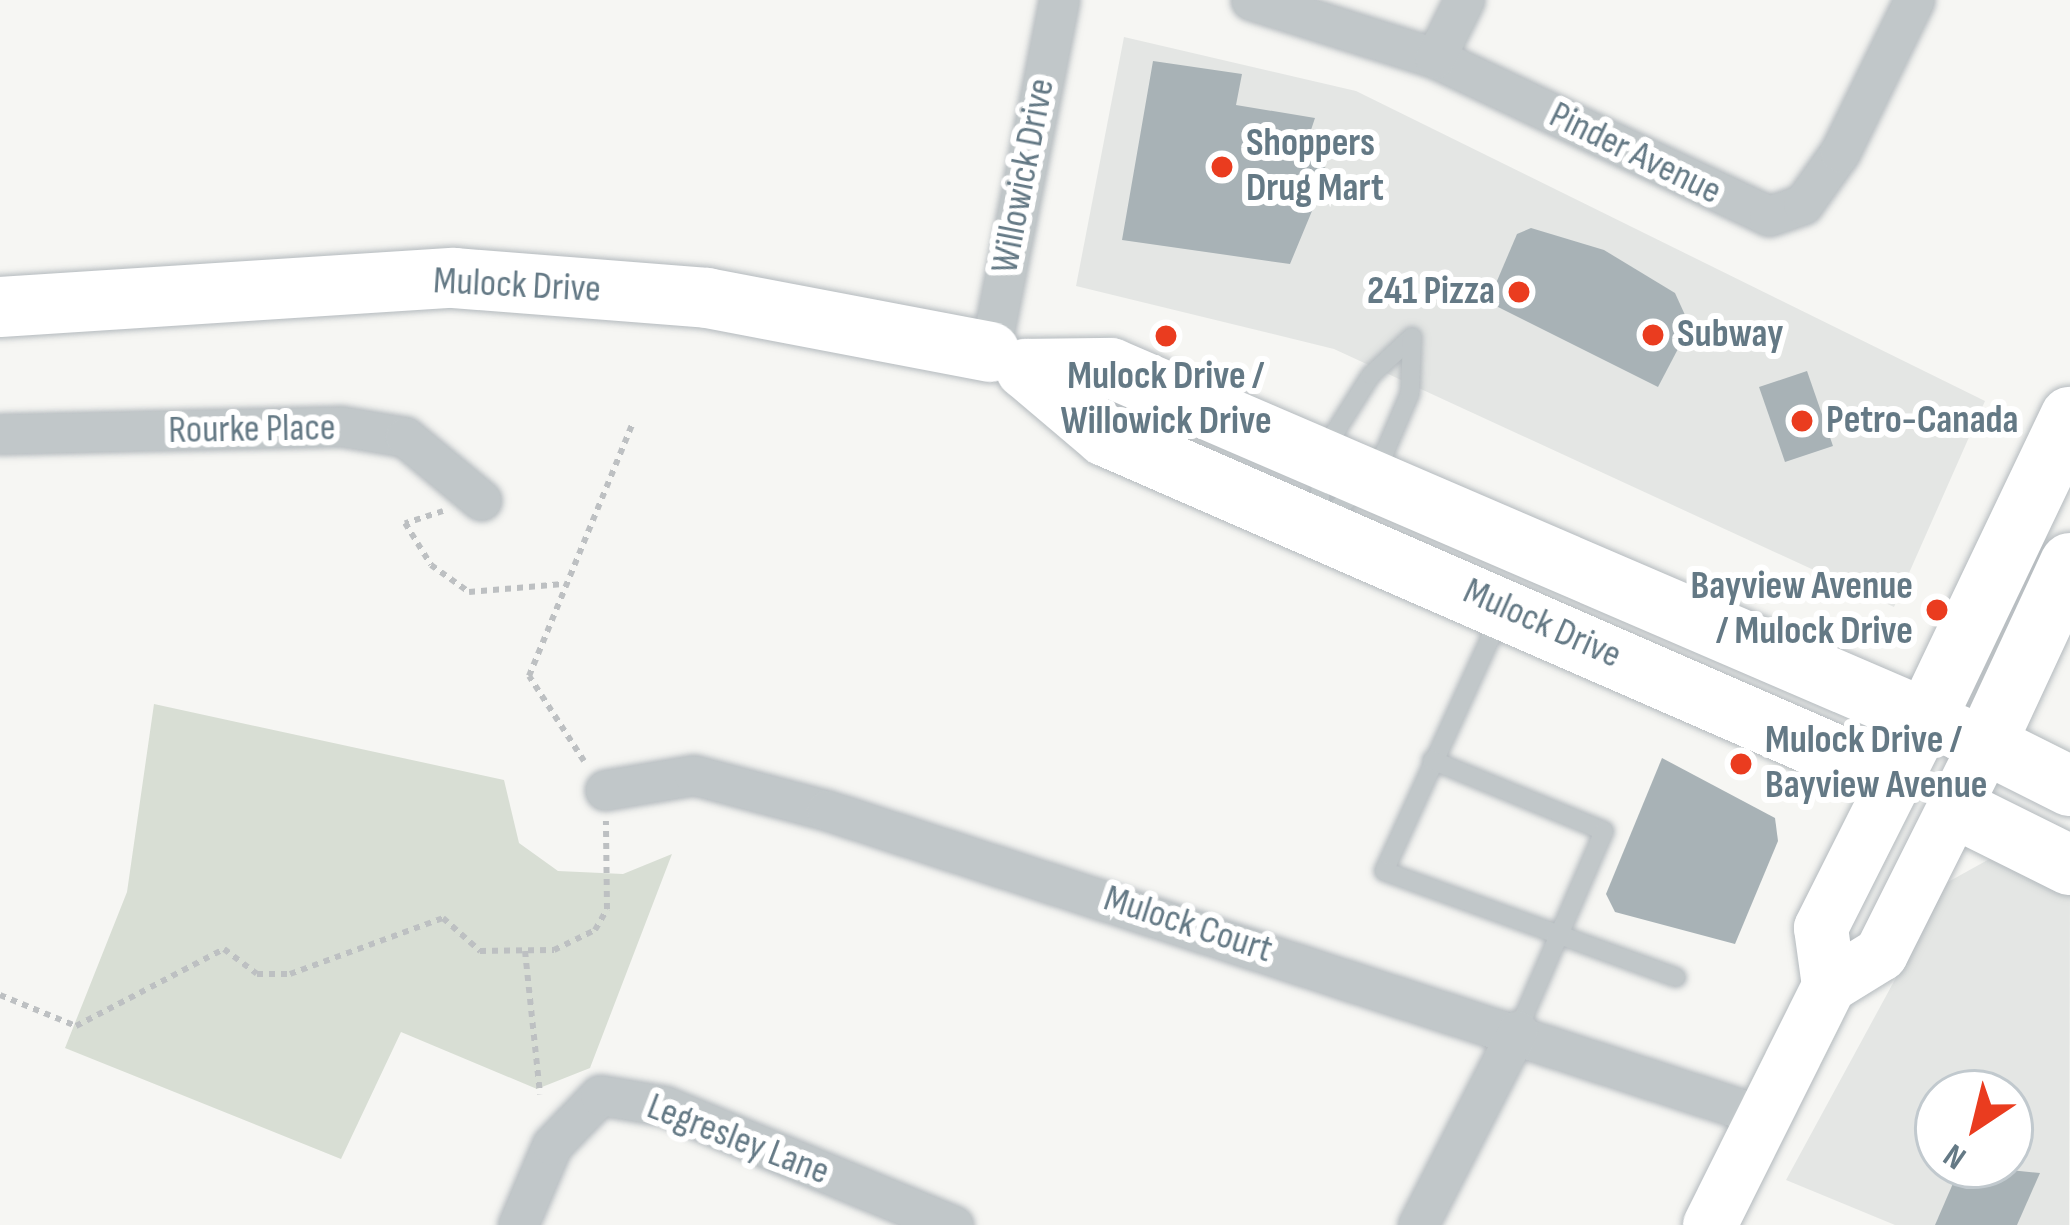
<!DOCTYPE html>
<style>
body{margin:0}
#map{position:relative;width:2070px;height:1225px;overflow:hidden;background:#f6f6f3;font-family:"Sofia Sans Condensed",sans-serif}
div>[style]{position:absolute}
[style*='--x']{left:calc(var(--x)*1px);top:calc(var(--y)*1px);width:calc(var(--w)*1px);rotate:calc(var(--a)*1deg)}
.built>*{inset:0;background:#e4e6e4}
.green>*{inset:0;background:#d8ded4}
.building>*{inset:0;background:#a8b2b6}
.path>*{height:6px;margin-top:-3px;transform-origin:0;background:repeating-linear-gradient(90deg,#bdc0c2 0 6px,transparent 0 12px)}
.roads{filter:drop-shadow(0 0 3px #b4babe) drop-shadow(0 0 3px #b4babe)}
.service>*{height:18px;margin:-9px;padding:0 9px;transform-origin:9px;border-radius:9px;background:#c1c7c9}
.minor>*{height:39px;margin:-19.5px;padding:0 19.5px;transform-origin:19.5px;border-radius:19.5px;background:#c1c7c9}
.secondary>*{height:54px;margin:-27px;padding:0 27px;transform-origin:27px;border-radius:27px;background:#fff}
.primary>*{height:60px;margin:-30px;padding:0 30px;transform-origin:30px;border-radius:30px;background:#fff}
.dots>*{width:33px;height:33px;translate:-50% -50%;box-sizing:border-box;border:6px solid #fff;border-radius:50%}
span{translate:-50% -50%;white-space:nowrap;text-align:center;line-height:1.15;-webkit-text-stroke:12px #fff;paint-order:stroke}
.poi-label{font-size:39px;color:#647985;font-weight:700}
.left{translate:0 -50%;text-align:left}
.right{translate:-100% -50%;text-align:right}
.street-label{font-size:39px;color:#647985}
.north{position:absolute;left:1914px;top:1069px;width:120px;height:120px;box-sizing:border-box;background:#fff;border:3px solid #c1c9ce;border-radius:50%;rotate:215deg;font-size:33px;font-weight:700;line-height:48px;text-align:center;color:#647985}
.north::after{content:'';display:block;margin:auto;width:42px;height:54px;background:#ea3c1f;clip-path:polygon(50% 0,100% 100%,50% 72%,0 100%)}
</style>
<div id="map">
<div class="built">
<div style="clip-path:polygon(1124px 37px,1356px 91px,1985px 401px,1894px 607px,1334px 349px,1076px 286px)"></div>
<div style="clip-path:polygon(evenodd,1993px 857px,2070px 891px,2069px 1225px,1895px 1225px,1786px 1180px,1948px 882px,1993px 857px,1938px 1093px,2010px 1093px,2010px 1165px,1938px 1165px,1938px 1093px)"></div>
</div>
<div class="green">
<div style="clip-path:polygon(154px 704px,504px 780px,519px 843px,558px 871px,623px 874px,672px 854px,590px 1068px,537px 1089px,401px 1032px,341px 1159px,65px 1048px,127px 892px)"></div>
</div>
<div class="building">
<div style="clip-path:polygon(1153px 61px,1242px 74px,1236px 105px,1315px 118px,1303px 154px,1329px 170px,1290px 264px,1122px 240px)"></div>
<div style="clip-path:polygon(1531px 228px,1604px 250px,1675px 293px,1690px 326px,1658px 387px,1488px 302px,1517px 234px)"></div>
<div style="clip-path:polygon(1807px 371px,1833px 446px,1785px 462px,1759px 387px)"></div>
<div style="clip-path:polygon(1662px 758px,1775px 818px,1778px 841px,1735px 944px,1615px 912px,1606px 894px)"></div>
<div style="clip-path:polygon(1961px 1165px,2040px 1173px,2017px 1225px,1935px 1225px)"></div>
</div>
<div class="path">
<div style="--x:1985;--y:424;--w:5;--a:-68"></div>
<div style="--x:443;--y:511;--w:40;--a:162"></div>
<div style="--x:405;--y:523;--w:49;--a:58.2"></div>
<div style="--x:431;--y:565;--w:47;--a:35.4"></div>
<div style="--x:469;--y:592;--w:94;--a:-4.9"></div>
<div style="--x:584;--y:761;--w:101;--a:-122.9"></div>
<div style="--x:529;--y:676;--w:274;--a:-67.7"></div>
<div style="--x:525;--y:951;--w:144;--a:84"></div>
<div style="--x:0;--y:995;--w:82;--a:22.2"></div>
<div style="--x:76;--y:1026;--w:167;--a:-27.5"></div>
<div style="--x:224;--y:949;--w:41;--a:37.1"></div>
<div style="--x:257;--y:974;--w:33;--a:0"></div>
<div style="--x:290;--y:974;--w:163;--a:-20.1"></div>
<div style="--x:443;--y:918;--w:50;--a:41.7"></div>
<div style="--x:480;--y:951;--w:74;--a:-0.8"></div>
<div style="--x:554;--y:950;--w:46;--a:-26"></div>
<div style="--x:595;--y:930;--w:24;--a:-60"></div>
<div style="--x:607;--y:909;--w:88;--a:-90.7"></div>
</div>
<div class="roads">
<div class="service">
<div style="--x:1319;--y:521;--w:68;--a:-87.5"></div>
<div style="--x:1322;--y:453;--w:92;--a:-57.9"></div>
<div style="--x:1371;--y:375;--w:56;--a:-42.8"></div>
<div style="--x:1322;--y:522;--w:71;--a:-41.6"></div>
<div style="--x:1375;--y:475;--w:89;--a:-66.9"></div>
<div style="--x:1410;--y:393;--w:56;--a:-88"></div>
<div style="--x:1500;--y:617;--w:279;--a:114.5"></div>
<div style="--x:1384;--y:871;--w:311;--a:20"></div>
<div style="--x:1432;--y:760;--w:186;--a:22.4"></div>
<div style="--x:1604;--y:831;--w:217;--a:113.4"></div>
</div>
<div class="minor">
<div style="--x:1251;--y:0;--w:193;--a:17.5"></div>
<div style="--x:1435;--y:58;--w:369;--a:25.3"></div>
<div style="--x:1769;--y:216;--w:36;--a:-19"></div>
<div style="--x:1803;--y:204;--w:64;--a:-54.6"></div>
<div style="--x:1840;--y:152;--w:169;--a:-64"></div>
<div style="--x:1435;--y:58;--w:65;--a:-63.4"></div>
<div style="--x:990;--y:352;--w:359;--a:-78.9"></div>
<div style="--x:0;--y:434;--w:340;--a:-1.3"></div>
<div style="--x:340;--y:426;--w:66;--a:9.6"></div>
<div style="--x:405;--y:437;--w:99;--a:39.7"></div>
<div style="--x:605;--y:790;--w:90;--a:-9.6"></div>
<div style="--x:694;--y:775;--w:137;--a:14.9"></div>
<div style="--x:826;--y:810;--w:986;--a:18.09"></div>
<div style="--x:518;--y:1225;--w:87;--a:-67"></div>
<div style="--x:552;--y:1145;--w:69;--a:-46.2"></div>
<div style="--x:600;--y:1095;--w:66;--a:9.6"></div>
<div style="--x:665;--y:1106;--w:312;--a:22.5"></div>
<div style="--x:1418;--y:1225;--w:219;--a:-62.9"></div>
</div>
<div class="secondary">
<div style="--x:1710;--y:1225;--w:267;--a:-63.5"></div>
<div style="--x:1829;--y:986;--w:61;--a:-31.6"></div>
<div style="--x:1881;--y:954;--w:235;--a:-63.4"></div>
<div style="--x:1986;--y:744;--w:65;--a:-157.4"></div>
<div style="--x:1926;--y:719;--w:234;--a:116.7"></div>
<div style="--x:1821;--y:928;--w:59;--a:82.1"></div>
</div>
<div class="primary">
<div style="--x:0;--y:307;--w:455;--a:-3.7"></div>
<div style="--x:454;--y:278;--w:254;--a:4.5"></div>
<div style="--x:707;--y:298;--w:288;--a:10.8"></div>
<div style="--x:1026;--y:369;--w:85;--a:-0.7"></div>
<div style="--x:1111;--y:368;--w:887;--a:23.3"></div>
<div style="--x:1926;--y:719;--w:335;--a:-64.5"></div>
<div style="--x:1026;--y:369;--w:104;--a:40.3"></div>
<div style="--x:1105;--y:436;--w:860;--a:23.58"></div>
<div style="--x:2070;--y:563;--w:200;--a:114.9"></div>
<div style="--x:1986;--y:744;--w:94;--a:26.6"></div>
<div style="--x:1957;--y:809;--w:126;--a:26.4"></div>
</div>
</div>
<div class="dots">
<div style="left:1222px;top:167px;background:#ea3c1f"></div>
<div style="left:1519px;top:292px;background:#ea3c1f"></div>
<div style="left:1653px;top:335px;background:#ea3c1f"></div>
<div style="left:1166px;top:336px;background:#ea3c1f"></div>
<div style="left:1802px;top:421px;background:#ea3c1f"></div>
<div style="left:1937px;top:610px;background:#ea3c1f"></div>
<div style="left:1741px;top:764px;background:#ea3c1f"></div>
</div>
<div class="poi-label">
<span class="left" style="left:1246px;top:167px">Shoppers<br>Drug Mart</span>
<span class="right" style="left:1495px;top:292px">241 Pizza</span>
<span class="left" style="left:1677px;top:335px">Subway</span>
<span style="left:1166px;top:400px">Mulock Drive /<br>Willowick Drive</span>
<span class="left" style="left:1826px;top:421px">Petro-Canada</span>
<span class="right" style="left:1913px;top:610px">Bayview Avenue<br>/ Mulock Drive</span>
<span class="left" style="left:1765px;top:764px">Mulock Drive /<br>Bayview Avenue</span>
</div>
<div class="street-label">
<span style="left:1635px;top:154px;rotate:26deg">Pinder Avenue</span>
<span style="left:1024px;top:176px;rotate:-79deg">Willowick Drive</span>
<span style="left:517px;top:286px;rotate:3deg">Mulock Drive</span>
<span style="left:252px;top:430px;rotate:-1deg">Rourke Place</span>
<span style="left:1542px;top:624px;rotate:24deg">Mulock Drive</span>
<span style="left:1188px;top:925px;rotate:18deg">Mulock Court</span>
<span style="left:738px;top:1140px;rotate:21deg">Legresley Lane</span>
</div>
<div class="north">N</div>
</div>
